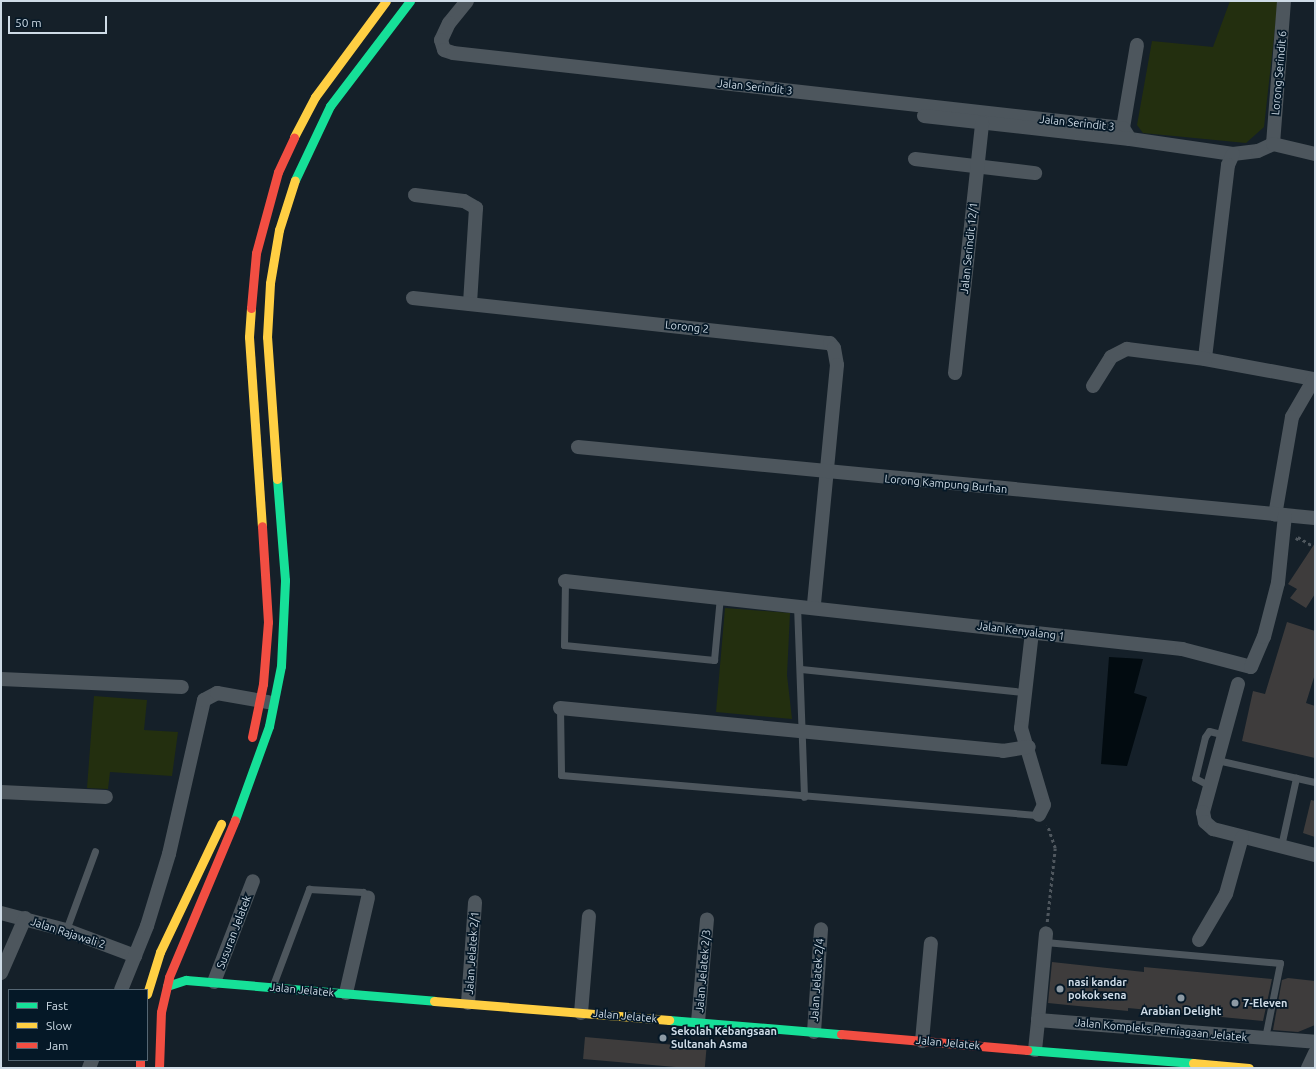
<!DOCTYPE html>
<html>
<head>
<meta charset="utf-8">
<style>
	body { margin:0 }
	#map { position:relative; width:1316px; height:1069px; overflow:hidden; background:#152029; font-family:Ubuntu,sans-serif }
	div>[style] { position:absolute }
	.green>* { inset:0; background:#232f0f }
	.water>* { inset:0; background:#020b10 }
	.building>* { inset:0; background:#3e3c3c; transform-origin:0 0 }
	.path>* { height:2.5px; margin-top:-1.25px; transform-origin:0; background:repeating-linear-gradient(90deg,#4f575e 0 3px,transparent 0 6px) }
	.lane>* { height:7px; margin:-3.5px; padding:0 3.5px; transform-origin:3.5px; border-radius:3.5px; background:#4d565d }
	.street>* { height:14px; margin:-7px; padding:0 7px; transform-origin:7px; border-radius:7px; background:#4d565d }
	.fast>* { height:9px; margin:-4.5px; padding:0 4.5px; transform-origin:4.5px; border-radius:4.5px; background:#16e098 }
	.slow>* { height:9px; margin:-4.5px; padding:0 4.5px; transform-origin:4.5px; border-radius:4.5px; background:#ffcf43 }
	.jam>* { height:9px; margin:-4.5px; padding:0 4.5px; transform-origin:4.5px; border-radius:4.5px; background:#f24e42 }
	.dots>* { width:11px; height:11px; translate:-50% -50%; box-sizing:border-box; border:2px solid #051827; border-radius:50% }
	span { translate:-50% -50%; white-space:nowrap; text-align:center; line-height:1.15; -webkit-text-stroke:3.5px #051827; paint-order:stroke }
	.street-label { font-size:11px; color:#cedbe6 }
	.poi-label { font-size:11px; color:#cedbe6; font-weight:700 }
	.left { translate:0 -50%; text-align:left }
	.frame { position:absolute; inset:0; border:2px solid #cedbe6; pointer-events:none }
	.legend { position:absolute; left:8px; top:989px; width:140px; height:72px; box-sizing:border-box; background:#051827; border:1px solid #556673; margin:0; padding:5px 7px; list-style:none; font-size:12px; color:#cedbe6 }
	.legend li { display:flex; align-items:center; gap:8px; height:20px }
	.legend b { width:20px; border:1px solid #556673 }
	.scale { position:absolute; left:8px; top:16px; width:99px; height:18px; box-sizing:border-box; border:2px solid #cedbe6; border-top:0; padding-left:5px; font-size:12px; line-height:14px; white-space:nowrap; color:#cedbe6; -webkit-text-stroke:3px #051827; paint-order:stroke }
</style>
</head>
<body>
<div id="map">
	<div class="green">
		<i style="clip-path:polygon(1230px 1px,1278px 1px,1264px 127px,1246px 143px,1143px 133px,1137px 125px,1152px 41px,1213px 47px)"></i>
		<i style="clip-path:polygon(725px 608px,790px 613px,787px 675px,792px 719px,716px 712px)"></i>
		<i style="clip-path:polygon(94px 696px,147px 700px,144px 730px,178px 732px,172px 776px,110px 772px,108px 789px,87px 788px)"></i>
	</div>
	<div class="water">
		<i style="clip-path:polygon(1109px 657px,1143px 659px,1134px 693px,1147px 697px,1127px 766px,1101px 764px)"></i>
	</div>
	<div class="building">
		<i style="clip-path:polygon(1315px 543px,1315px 594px,1306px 608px,1290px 598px,1297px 589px,1288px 584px)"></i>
		<i style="clip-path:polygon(1287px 622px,1315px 631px,1315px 674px,1306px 703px,1315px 706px,1315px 758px,1242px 741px,1253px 691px,1265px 694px)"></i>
		<i style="clip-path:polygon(1311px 800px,1315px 801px,1315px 837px,1303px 833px)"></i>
		<i style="clip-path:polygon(1052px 962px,1144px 972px,1144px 967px,1272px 979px,1263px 1021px,1128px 1008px,1128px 1011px,1048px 1003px)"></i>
		<i style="clip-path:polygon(1288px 978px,1315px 981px,1315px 1025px,1298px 1032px,1273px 1030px,1282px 980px)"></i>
		<i style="left:585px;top:1037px;width:122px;height:22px;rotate:5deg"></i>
	</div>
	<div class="path">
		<i style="left:1296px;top:540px;width:4px;rotate:-56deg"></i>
		<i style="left:1298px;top:537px;width:17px;rotate:31deg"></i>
		<i style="left:1047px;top:922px;width:74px;rotate:-83.8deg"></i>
		<i style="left:1055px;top:848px;width:24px;rotate:-109deg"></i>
	</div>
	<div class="lane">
		<i style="left:565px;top:581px;width:64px;rotate:90.9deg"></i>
		<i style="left:564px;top:645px;width:151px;rotate:5.7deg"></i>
		<i style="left:714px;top:660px;width:63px;rotate:-84.6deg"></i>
		<i style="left:797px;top:605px;width:192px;rotate:87.9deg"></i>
		<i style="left:801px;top:669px;width:224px;rotate:5.9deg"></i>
		<i style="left:560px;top:708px;width:67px;rotate:89.1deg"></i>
		<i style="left:561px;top:775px;width:480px;rotate:4.8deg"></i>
		<i style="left:1217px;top:760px;width:100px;rotate:12.7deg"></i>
		<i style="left:1210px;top:786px;width:17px;rotate:-152deg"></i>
		<i style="left:1195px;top:778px;width:42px;rotate:-76.3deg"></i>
		<i style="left:1205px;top:737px;width:7px;rotate:-56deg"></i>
		<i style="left:1209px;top:731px;width:16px;rotate:14deg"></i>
		<i style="left:1281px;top:846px;width:70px;rotate:-77.6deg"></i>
		<i style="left:66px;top:930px;width:84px;rotate:-69.8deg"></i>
		<i style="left:1045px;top:942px;width:236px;rotate:5.1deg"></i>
		<i style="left:1280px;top:963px;width:76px;rotate:101.3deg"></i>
		<i style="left:273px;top:985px;width:103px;rotate:-69.4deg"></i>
		<i style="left:309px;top:889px;width:54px;rotate:3.2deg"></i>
		<i style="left:363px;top:892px;width:8px;rotate:50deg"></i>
	</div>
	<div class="street">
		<i style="left:467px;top:1px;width:28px;rotate:129deg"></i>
		<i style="left:449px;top:23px;width:19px;rotate:115deg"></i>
		<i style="left:441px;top:40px;width:10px;rotate:73deg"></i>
		<i style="left:444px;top:50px;width:9px;rotate:18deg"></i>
		<i style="left:453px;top:53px;width:674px;rotate:6.39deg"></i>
		<i style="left:1137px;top:45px;width:84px;rotate:99.6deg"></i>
		<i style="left:1123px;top:128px;width:13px;rotate:58deg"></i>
		<i style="left:1130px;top:139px;width:104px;rotate:8.3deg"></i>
		<i style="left:1233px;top:154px;width:25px;rotate:-7deg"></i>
		<i style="left:1258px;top:151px;width:17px;rotate:-25deg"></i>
		<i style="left:924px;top:116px;width:207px;rotate:6.4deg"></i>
		<i style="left:1273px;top:144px;width:143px;rotate:-85.6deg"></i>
		<i style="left:1273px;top:144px;width:43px;rotate:13.4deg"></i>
		<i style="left:1233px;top:154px;width:12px;rotate:114deg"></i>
		<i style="left:1228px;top:165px;width:195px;rotate:96.8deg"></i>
		<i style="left:1205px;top:359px;width:111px;rotate:10.4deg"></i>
		<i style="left:1314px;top:379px;width:44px;rotate:120.1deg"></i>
		<i style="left:1292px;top:417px;width:99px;rotate:99.8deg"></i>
		<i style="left:915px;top:159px;width:121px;rotate:6.7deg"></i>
		<i style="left:415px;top:195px;width:49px;rotate:7deg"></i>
		<i style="left:464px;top:201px;width:14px;rotate:30deg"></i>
		<i style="left:476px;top:208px;width:96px;rotate:93.6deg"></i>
		<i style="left:413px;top:298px;width:419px;rotate:6.2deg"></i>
		<i style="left:830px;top:343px;width:6px;rotate:51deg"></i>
		<i style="left:834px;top:348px;width:17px;rotate:80deg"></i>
		<i style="left:837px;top:365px;width:242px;rotate:95.5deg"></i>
		<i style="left:955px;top:373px;width:251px;rotate:-83.8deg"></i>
		<i style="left:1093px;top:386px;width:34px;rotate:-58deg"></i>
		<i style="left:1111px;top:357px;width:18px;rotate:-27deg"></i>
		<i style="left:1127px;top:349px;width:79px;rotate:7.3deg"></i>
		<i style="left:578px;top:447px;width:740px;rotate:5.5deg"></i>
		<i style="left:565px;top:581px;width:621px;rotate:6.29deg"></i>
		<i style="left:1182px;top:649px;width:71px;rotate:14.6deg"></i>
		<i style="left:1251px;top:667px;width:33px;rotate:-67deg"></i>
		<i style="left:1264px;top:637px;width:56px;rotate:-75.5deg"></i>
		<i style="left:1278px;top:583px;width:68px;rotate:-84.1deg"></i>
		<i style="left:1032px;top:632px;width:97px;rotate:96.5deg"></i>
		<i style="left:1021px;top:728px;width:80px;rotate:73.4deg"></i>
		<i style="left:1044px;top:805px;width:11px;rotate:117deg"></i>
		<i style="left:1px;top:679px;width:181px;rotate:2.5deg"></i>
		<i style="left:1238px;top:684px;width:133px;rotate:105.3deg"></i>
		<i style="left:1203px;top:812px;width:10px;rotate:79deg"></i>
		<i style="left:1205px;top:822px;width:11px;rotate:41deg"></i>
		<i style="left:1213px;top:829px;width:105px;rotate:14.3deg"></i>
		<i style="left:560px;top:708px;width:445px;rotate:5.5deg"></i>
		<i style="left:1003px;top:751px;width:26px;rotate:-9deg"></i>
		<i style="left:1px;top:792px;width:105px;rotate:2.7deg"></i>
		<i style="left:1px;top:913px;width:67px;rotate:14.7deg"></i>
		<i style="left:66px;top:930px;width:74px;rotate:20.6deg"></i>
		<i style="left:1199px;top:940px;width:53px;rotate:-59.6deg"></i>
		<i style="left:1226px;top:894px;width:59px;rotate:-74.3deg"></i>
		<i style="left:1px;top:973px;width:60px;rotate:-66.4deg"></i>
		<i style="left:214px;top:982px;width:108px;rotate:-68.9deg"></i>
		<i style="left:121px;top:990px;width:69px;rotate:-67.9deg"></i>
		<i style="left:147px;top:926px;width:75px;rotate:-73deg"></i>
		<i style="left:169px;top:854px;width:158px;rotate:-77.2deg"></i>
		<i style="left:204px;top:700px;width:15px;rotate:-28deg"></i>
		<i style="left:217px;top:693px;width:52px;rotate:10deg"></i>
		<i style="left:346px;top:993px;width:98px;rotate:-77deg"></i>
		<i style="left:468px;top:1003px;width:101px;rotate:-86deg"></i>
		<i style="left:581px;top:1013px;width:97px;rotate:-85.3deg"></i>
		<i style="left:1038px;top:1020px;width:87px;rotate:-84.7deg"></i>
		<i style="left:698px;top:1022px;width:103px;rotate:-85deg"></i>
		<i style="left:814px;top:1032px;width:103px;rotate:-86.1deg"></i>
		<i style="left:922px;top:1041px;width:98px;rotate:-84.8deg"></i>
		<i style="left:1035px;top:1050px;width:30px;rotate:-84deg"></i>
		<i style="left:1038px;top:1020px;width:278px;rotate:4.5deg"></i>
		<i style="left:89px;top:1068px;width:9px;rotate:-69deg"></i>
		<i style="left:1308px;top:1068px;width:17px;rotate:-65deg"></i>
	</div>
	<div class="fast">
		<i style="left:295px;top:180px;width:82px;rotate:-64.7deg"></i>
		<i style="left:330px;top:106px;width:132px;rotate:-52.7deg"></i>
		<i style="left:235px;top:820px;width:100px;rotate:-70.1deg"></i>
		<i style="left:269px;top:726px;width:61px;rotate:-78.7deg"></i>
		<i style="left:281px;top:666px;width:86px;rotate:-87.3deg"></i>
		<i style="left:285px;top:580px;width:101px;rotate:-94.5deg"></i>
		<i style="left:167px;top:986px;width:20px;rotate:-18deg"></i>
		<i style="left:186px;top:980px;width:249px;rotate:4.8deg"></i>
		<i style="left:669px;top:1020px;width:173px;rotate:4.7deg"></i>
		<i style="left:1027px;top:1050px;width:167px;rotate:4.5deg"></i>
	</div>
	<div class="slow">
		<i style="left:294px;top:137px;width:45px;rotate:-62.3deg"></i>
		<i style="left:315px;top:97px;width:119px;rotate:-53.5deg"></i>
		<i style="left:251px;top:308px;width:29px;rotate:94deg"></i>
		<i style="left:249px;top:337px;width:189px;rotate:86.1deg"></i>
		<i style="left:277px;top:479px;width:142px;rotate:-94deg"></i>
		<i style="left:267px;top:337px;width:54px;rotate:-86.8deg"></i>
		<i style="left:270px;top:283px;width:54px;rotate:-80.4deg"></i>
		<i style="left:279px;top:230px;width:52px;rotate:-72.3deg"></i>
		<i style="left:147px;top:994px;width:44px;rotate:-72.8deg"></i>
		<i style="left:160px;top:952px;width:142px;rotate:-64.5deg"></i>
		<i style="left:434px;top:1001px;width:236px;rotate:4.6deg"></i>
		<i style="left:1193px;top:1063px;width:56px;rotate:5.1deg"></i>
	</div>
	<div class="jam">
		<i style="left:251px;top:308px;width:55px;rotate:-84.8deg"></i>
		<i style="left:256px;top:253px;width:84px;rotate:-74.8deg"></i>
		<i style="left:278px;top:172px;width:38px;rotate:-65deg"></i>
		<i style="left:252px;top:737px;width:54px;rotate:-78.3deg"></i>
		<i style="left:263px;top:684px;width:62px;rotate:-85.4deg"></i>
		<i style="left:268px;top:622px;width:96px;rotate:-93.6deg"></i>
		<i style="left:841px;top:1034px;width:187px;rotate:4.9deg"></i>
		<i style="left:140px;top:1060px;width:8px;rotate:90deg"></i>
		<i style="left:159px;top:1068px;width:56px;rotate:-88deg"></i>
		<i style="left:161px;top:1012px;width:36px;rotate:-77deg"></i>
		<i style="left:169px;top:977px;width:170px;rotate:-67.2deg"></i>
	</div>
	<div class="dots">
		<i style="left:1060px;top:989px;background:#8d9aa4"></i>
		<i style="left:1181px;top:998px;background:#8d9aa4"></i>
		<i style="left:1235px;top:1003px;background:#8d9aa4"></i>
		<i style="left:663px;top:1038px;background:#8d9aa4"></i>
	</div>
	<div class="street-label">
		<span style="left:1279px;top:73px;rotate:-85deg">Lorong Serindit 6</span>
		<span style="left:755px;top:87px;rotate:6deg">Jalan Serindit 3</span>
		<span style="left:1077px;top:123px;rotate:6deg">Jalan Serindit 3</span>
		<span style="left:969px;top:248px;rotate:-84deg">Jalan Serindit 12/1</span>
		<span style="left:687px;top:327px;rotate:6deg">Lorong 2</span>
		<span style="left:946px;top:484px;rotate:5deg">Lorong Kampung Burhan</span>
		<span style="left:1021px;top:631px;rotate:7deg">Jalan Kenyalang 1</span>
		<span style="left:234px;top:932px;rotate:-69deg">Susuran Jelatek</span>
		<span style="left:68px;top:933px;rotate:18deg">Jalan Rajawali 2</span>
		<span style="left:472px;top:953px;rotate:-86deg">Jalan Jelatek 2/1</span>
		<span style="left:703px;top:971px;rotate:-85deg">Jalan Jelatek 2/3</span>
		<span style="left:817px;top:980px;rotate:-86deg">Jalan Jelatek 2/4</span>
		<span style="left:302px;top:990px;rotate:5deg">Jalan Jelatek</span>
		<span style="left:625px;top:1016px;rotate:5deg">Jalan Jelatek</span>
		<span style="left:1161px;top:1030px;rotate:5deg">Jalan Kompleks Perniagaan Jelatek</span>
		<span style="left:948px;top:1043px;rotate:5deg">Jalan Jelatek</span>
	</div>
	<div class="poi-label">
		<span class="left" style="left:1068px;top:989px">nasi kandar<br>pokok sena</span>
		<span class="left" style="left:1243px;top:1003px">7-Eleven</span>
		<span style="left:1181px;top:1011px">Arabian Delight</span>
		<span class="left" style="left:671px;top:1038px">Sekolah Kebangsaan<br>Sultanah Asma</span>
	</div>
	<div class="frame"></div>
	<ul class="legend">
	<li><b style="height:5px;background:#16e098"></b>Fast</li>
	<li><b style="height:5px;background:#ffcf43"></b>Slow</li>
	<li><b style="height:5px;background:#f24e42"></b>Jam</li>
	</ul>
	<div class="scale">50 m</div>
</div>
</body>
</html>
